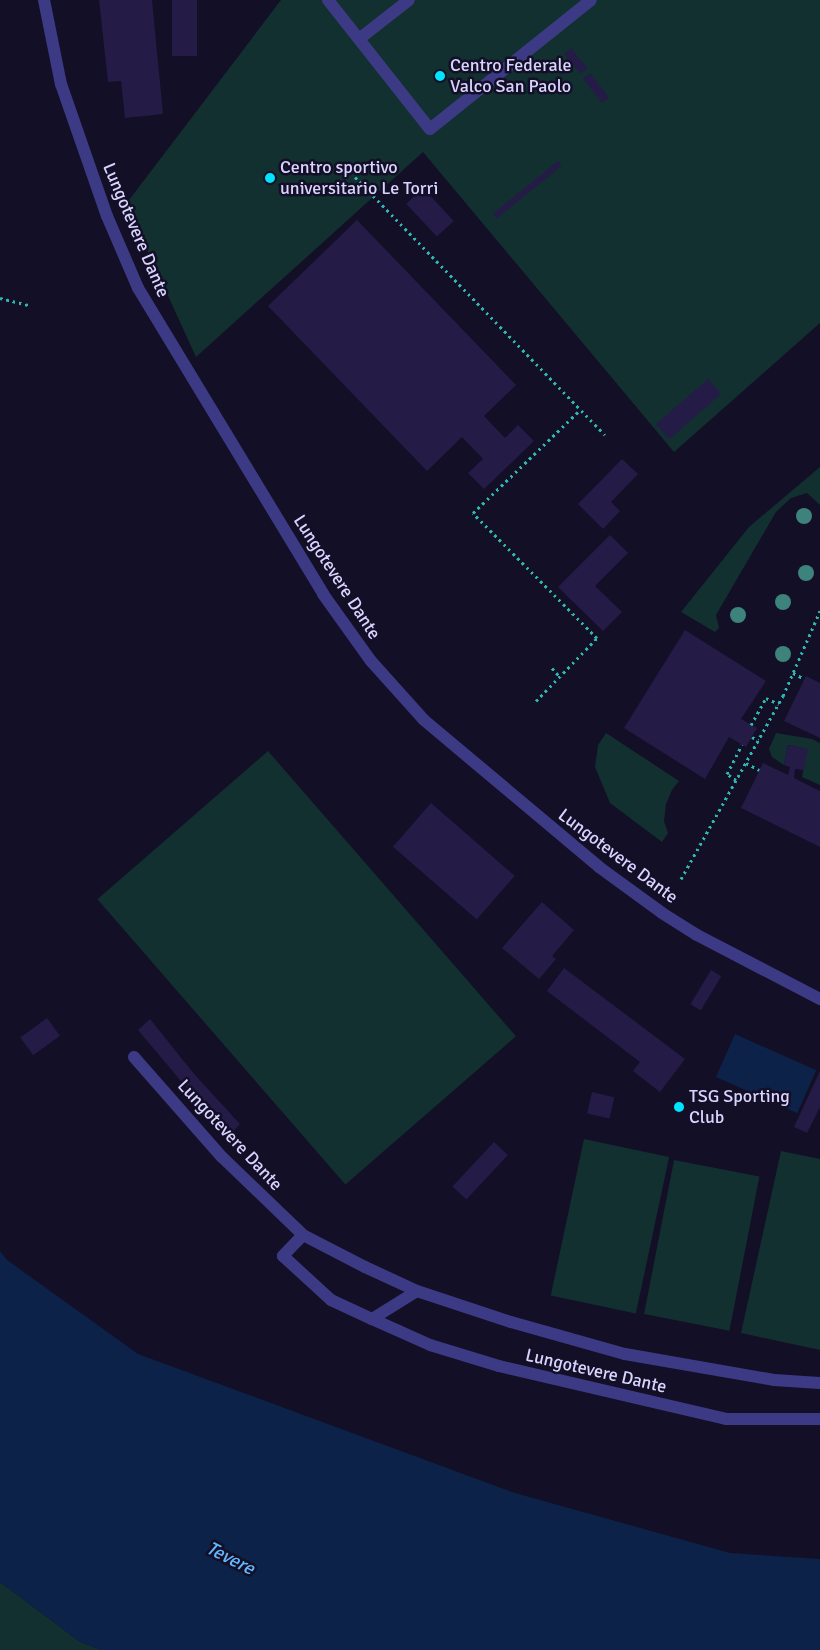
<!DOCTYPE html>
<html>
<head>
<meta charset="utf-8">
<style>
	body { margin:0 }
	#map { position:relative; width:820px; height:1650px; overflow:hidden; background:#130f26; font-family:Signika,sans-serif }
	div>[style] { position:absolute }
	.green>* { inset:0; background:#12302f; transform-origin:0 0 }
	.water>* { inset:0; background:#0c2248; transform-origin:0 0 }
	.building>* { inset:0; background:#241b47; transform-origin:0 0 }
	.path>* { height:3px; margin-top:-1.5px; transform-origin:0; background:repeating-linear-gradient(90deg,#2fb8b0 0 2.5px,transparent 0 6.5px) }
	.lane>* { height:12px; margin:-6px; padding:0 6px; transform-origin:6px; border-radius:6px; background:#3d3a85 }
	.street>* { height:12px; margin:-6px; padding:0 6px; transform-origin:6px; border-radius:6px; background:#3d3a85 }
	.trees>* { width:16px; height:16px; margin:-8px; border-radius:50%; background:#3d827b }
	.dots>* { width:14px; height:14px; translate:-50% -50%; box-sizing:border-box; border:2px solid #130f26; border-radius:50% }
	span { translate:-50% -50%; white-space:nowrap; text-align:center; line-height:1.15; -webkit-text-stroke:5px #130f26; paint-order:stroke }
	.poi-label { font-size:18px; color:#d9d4ff }
	.left { translate:0 -50%; text-align:left }
	.street-label { font-size:18px; color:#d9d4ff }
	.water-label { font-size:19px; color:#62b6ff; font-style:italic }
</style>
</head>
<body>
<div id="map">
	<div class="green">
		<i style="clip-path:polygon(281px 0,820px 0,820px 323px,674px 452px,423px 152px,196px 357px,126px 204px)"></i>
		<i style="clip-path:polygon(820px 467px,820px 505px,807px 493px,791px 498px,776px 512px,716px 615px,719px 628px,715px 632px,681px 612px,749px 527px)"></i>
		<i style="clip-path:polygon(606px 733px,679px 781px,672px 790px,666px 804px,664px 821px,668px 833px,662px 842px,610px 803px,595px 767px,598px 745px)"></i>
		<i style="clip-path:polygon(776px 733px,812px 739px,820px 743px,820px 785px,802px 777px,807px 749px,788px 745px,784px 765px,772px 757px,769px 749px)"></i>
		<i style="left:268px;top:751px;width:378px;height:226px;rotate:49deg"></i>
		<i style="left:584px;top:1139px;width:87px;height:160px;rotate:12deg"></i>
		<i style="clip-path:polygon(781px 1151px,820px 1159px,820px 1350px,741px 1333px)"></i>
		<i style="left:674px;top:1160px;width:87px;height:157px;rotate:11deg"></i>
		<i style="clip-path:polygon(0 1582px,79px 1641px,101px 1650px,0 1650px)"></i>
	</div>
	<div class="water">
		<i style="left:735px;top:1034px;width:89px;height:47px;rotate:24deg"></i>
		<i style="clip-path:polygon(0 1251px,7px 1260px,138px 1354px,515px 1493px,730px 1553px,820px 1559px,820px 1650px,101px 1650px,79px 1641px,0 1582px)"></i>
	</div>
	<div class="building">
		<i style="clip-path:polygon(99px 0,152px 0,163px 114px,125px 118px,121px 81px,108px 82px)"></i>
		<i style="left:172px;top:0;width:25px;height:56px"></i>
		<i style="left:571px;top:48px;width:26px;height:9px;rotate:51deg"></i>
		<i style="left:590px;top:73px;width:31px;height:9px;rotate:52deg"></i>
		<i style="left:558px;top:161px;width:6px;height:84px;rotate:51deg"></i>
		<i style="left:423px;top:188px;width:45px;height:23px;rotate:47deg"></i>
		<i style="clip-path:polygon(357px 220px,516px 385px,484px 416px,505px 438px,518px 425px,534px 441px,484px 489px,468px 473px,483px 459px,462px 437px,427px 471px,268px 306px)"></i>
		<i style="left:708px;top:379px;width:20px;height:69px;rotate:49deg"></i>
		<i style="clip-path:polygon(622px 459px,638px 474px,611px 502px,620px 511px,603px 529px,578px 504px)"></i>
		<i style="clip-path:polygon(610px 535px,628px 553px,595px 586px,622px 612px,603px 631px,558px 587px)"></i>
		<i style="clip-path:polygon(685px 630px,766px 681px,741px 719px,757px 728px,746px 747px,729px 737px,705px 779px,624px 728px)"></i>
		<i style="clip-path:polygon(806px 676px,820px 683px,820px 738px,784px 721px)"></i>
		<i style="clip-path:polygon(788px 745px,808px 749px,804px 770px,795px 769px,794px 778px,820px 791px,820px 847px,741px 808px,763px 763px,788px 775px,790px 767px,784px 765px)"></i>
		<i style="left:431px;top:803px;width:111px;height:58px;rotate:41deg"></i>
		<i style="clip-path:polygon(542px 902px,574px 930px,552px 956px,556px 959px,539px 979px,502px 948px)"></i>
		<i style="clip-path:polygon(564px 968px,685px 1059px,660px 1092px,633px 1071px,640px 1062px,547px 991px)"></i>
		<i style="left:711px;top:970px;width:12px;height:40px;rotate:31deg"></i>
		<i style="left:47px;top:1018px;width:22px;height:33px;rotate:54deg"></i>
		<i style="clip-path:polygon(150px 1019px,195px 1075px,240px 1124px,228px 1137px,138px 1030px)"></i>
		<i style="clip-path:polygon(820px 1071px,820px 1107px,807px 1133px,794px 1127px)"></i>
		<i style="left:592px;top:1092px;width:23px;height:22px;rotate:13deg"></i>
		<i style="left:494px;top:1142px;width:19px;height:61px;rotate:43deg"></i>
	</div>
	<div class="path">
		<i style="left:355px;top:177px;width:359px;rotate:45.9deg"></i>
		<i style="left:0;top:298px;width:29px;rotate:14deg"></i>
		<i style="left:552px;top:668px;width:12px;rotate:48deg"></i>
		<i style="left:793px;top:673px;width:13px;rotate:27deg"></i>
		<i style="left:536px;top:701px;width:88px;rotate:-45.9deg"></i>
		<i style="left:597px;top:638px;width:176px;rotate:-134.8deg"></i>
		<i style="left:473px;top:513px;width:149px;rotate:-43.9deg"></i>
		<i style="left:751px;top:725px;width:31px;rotate:-61deg"></i>
		<i style="left:766px;top:698px;width:14px;rotate:25deg"></i>
		<i style="left:752px;top:737px;width:7px;rotate:27deg"></i>
		<i style="left:746px;top:763px;width:15px;rotate:28deg"></i>
		<i style="left:736px;top:780px;width:11px;rotate:-146deg"></i>
		<i style="left:727px;top:774px;width:33px;rotate:-63deg"></i>
		<i style="left:681px;top:879px;width:210px;rotate:-60.9deg"></i>
		<i style="left:783px;top:696px;width:93px;rotate:-66.5deg"></i>
	</div>
	<div class="lane">
		<i style="left:328px;top:0;width:164px;rotate:51.7deg"></i>
		<i style="left:430px;top:129px;width:206px;rotate:-38.7deg"></i>
		<i style="left:359px;top:39px;width:63px;rotate:-38deg"></i>
		<i style="left:134px;top:1057px;width:133px;rotate:48.7deg"></i>
		<i style="left:222px;top:1157px;width:112px;rotate:43.9deg"></i>
		<i style="left:303px;top:1235px;width:70px;rotate:27.3deg"></i>
		<i style="left:365px;top:1267px;width:57px;rotate:24.8deg"></i>
		<i style="left:417px;top:1291px;width:99px;rotate:18.3deg"></i>
		<i style="left:511px;top:1322px;width:118px;rotate:15.7deg"></i>
		<i style="left:625px;top:1354px;width:151px;rotate:9.9deg"></i>
		<i style="left:774px;top:1380px;width:46px;rotate:3.7deg"></i>
		<i style="left:303px;top:1235px;width:29px;rotate:134deg"></i>
		<i style="left:283px;top:1256px;width:65px;rotate:42.5deg"></i>
		<i style="left:331px;top:1300px;width:45px;rotate:24.9deg"></i>
		<i style="left:372px;top:1319px;width:53px;rotate:-31.9deg"></i>
		<i style="left:372px;top:1319px;width:64px;rotate:24.1deg"></i>
		<i style="left:430px;top:1345px;width:72px;rotate:16.9deg"></i>
		<i style="left:499px;top:1366px;width:233px;rotate:13.1deg"></i>
		<i style="left:726px;top:1419px;width:94px"></i>
	</div>
	<div class="street">
		<i style="left:44px;top:0;width:86px;rotate:78.6deg"></i>
		<i style="left:61px;top:84px;width:140px;rotate:70.8deg"></i>
		<i style="left:107px;top:216px;width:78px;rotate:66.7deg"></i>
		<i style="left:138px;top:288px;width:358px;rotate:58.8deg"></i>
		<i style="left:323px;top:594px;width:82px;rotate:54.4deg"></i>
		<i style="left:371px;top:661px;width:79px;rotate:48.1deg"></i>
		<i style="left:424px;top:720px;width:229px;rotate:40deg"></i>
		<i style="left:599px;top:867px;width:78px;rotate:36.1deg"></i>
		<i style="left:662px;top:913px;width:41px;rotate:32.2deg"></i>
		<i style="left:697px;top:935px;width:139px;rotate:27.5deg"></i>
	</div>
	<div class="trees">
		<i style="left:804px;top:516px"></i>
		<i style="left:806px;top:573px"></i>
		<i style="left:783px;top:602px"></i>
		<i style="left:738px;top:615px"></i>
		<i style="left:783px;top:654px"></i>
	</div>
	<div class="dots">
		<i style="left:440px;top:76px;background:#00e5ff"></i>
		<i style="left:270px;top:178px;background:#00e5ff"></i>
		<i style="left:679px;top:1107px;background:#00e5ff"></i>
	</div>
	<div class="poi-label">
		<span class="left" style="left:450px;top:76px">Centro Federale<br>Valco San Paolo</span>
		<span class="left" style="left:280px;top:178px">Centro sportivo<br>universitario Le Torri</span>
		<span class="left" style="left:689px;top:1107px">TSG Sporting<br>Club</span>
	</div>
	<div class="street-label">
		<span style="left:136px;top:230px;rotate:67deg">Lungotevere Dante</span>
		<span style="left:337px;top:577px;rotate:57deg">Lungotevere Dante</span>
		<span style="left:618px;top:856px;rotate:37deg">Lungotevere Dante</span>
		<span style="left:230px;top:1135px;rotate:47deg">Lungotevere Dante</span>
		<span style="left:596px;top:1371px;rotate:13deg">Lungotevere Dante</span>
	</div>
	<div class="water-label">
		<span style="left:230px;top:1559px;rotate:27deg">Tevere</span>
	</div>
</div>
</body>
</html>
